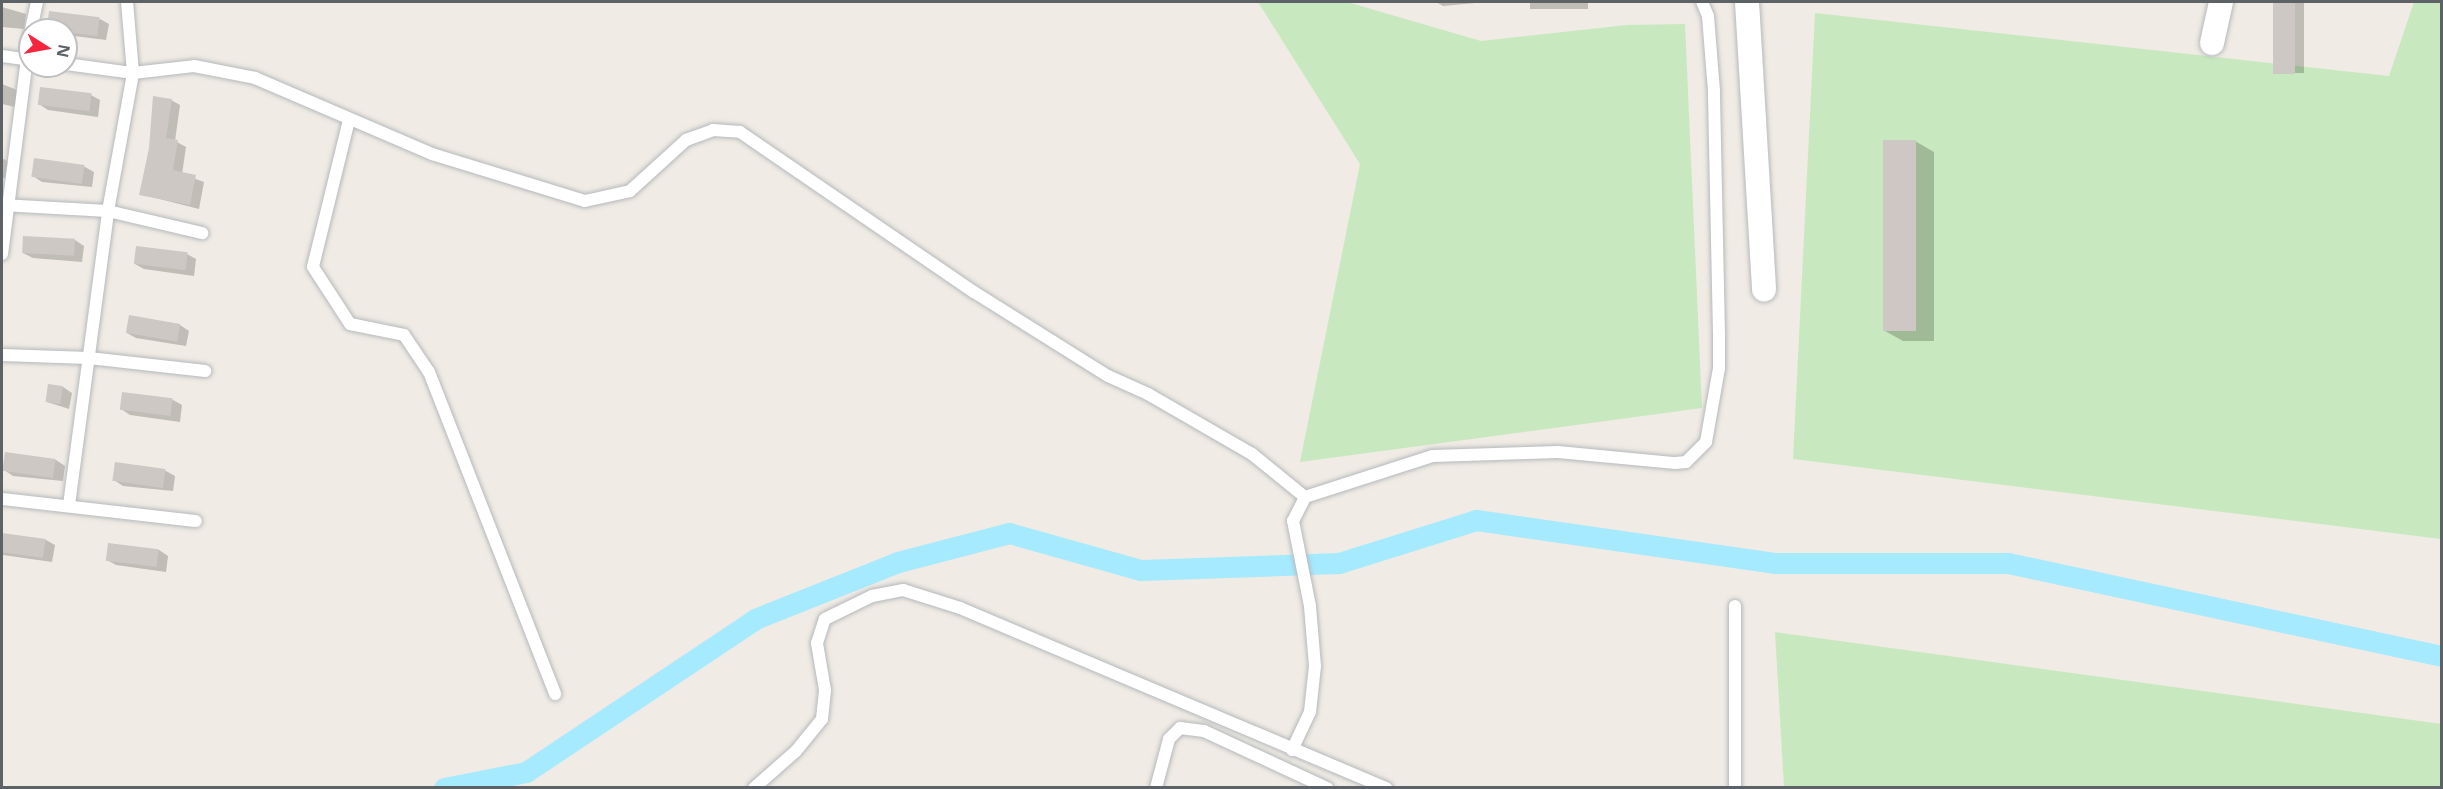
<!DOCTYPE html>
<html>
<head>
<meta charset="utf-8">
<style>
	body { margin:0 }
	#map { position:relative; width:2443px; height:789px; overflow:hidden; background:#f0ebe4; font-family:"Open Sans",sans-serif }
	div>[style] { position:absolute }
	.green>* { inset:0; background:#c8e9bf }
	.shadow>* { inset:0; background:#0003; transform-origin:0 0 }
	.canal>* { height:21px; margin:-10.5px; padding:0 10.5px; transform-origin:10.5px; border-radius:10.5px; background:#a5eaff }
	.building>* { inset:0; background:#cdc8c3; transform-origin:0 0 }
	.roads { filter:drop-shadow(0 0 2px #b5b9bc) drop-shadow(0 0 2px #b5b9bc) }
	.service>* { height:12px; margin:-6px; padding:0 6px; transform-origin:6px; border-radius:6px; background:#fff }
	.minor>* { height:24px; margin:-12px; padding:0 12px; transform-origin:12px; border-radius:12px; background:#fff }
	span { translate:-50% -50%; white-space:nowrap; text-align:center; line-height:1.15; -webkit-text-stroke:4.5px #fff; paint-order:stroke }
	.frame { position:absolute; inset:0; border:3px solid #5c6266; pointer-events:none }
	.north { position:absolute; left:18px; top:18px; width:60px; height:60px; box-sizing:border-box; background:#fff; border:2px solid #bec0c2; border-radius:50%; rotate:101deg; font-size:16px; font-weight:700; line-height:24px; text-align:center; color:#5c6266 }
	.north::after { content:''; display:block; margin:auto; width:21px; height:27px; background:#f5253e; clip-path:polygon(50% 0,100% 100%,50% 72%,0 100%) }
</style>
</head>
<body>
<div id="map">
	<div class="green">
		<i style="clip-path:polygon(1258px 2px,1347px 2px,1481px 41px,1627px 25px,1685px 24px,1702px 408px,1300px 462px,1360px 164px)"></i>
		<i style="clip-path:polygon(2414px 2px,2441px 2px,2441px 539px,1793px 459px,1815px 13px,2389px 76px)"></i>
		<i style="clip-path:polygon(1775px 632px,2441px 724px,2441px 787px,1784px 787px)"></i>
	</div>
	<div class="shadow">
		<i style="clip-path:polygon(1436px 2px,1486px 2px,1443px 6px)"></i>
		<i style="left:1530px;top:2px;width:58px;height:7px"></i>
		<i style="left:2274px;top:2px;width:30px;height:71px"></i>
		<i style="clip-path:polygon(2px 7px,26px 14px,24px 29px,2px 27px)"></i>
		<i style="clip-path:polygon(100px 19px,109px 24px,106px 40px,66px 35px,66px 30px)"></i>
		<i style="clip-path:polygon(2px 84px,17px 90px,15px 107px,2px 104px)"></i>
		<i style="clip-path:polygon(91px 95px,100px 100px,98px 117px,48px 110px,39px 104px)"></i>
		<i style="clip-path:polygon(171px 100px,180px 105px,175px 141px,186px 147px,182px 174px,204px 182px,199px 209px,140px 194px)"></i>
		<i style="clip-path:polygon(1915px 141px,1934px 152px,1934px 341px,1903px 341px,1885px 331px)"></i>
		<i style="clip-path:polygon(2px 158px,10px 163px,8px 178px,2px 178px)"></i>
		<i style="clip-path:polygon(85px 167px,94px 172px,92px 187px,42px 182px,33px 176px)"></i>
		<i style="clip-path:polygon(25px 237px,75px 240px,84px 246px,82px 262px,33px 258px,23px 253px)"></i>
		<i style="clip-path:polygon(187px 254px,196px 259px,194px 276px,144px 269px,135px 264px)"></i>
		<i style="clip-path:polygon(180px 325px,189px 331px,186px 346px,136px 338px,127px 333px)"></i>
		<i style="clip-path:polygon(63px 387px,72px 393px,69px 409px,47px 402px)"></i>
		<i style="clip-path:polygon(173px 400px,182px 405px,180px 422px,130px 415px,121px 409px)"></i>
		<i style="clip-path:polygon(6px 454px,56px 460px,65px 466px,63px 481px,13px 476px,4px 470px)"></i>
		<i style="clip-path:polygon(116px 464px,166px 471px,175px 476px,173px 491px,123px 486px,114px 480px)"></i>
		<i style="clip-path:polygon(2px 535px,46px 540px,55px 545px,52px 562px,3px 555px)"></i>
		<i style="clip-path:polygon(109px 545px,159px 550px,168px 556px,166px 572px,116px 565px,107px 560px)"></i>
	</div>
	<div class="canal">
		<i style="left:444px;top:788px;width:84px;rotate:-11deg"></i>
		<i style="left:526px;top:772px;width:275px;rotate:-33.7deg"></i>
		<i style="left:755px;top:619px;width:154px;rotate:-21.7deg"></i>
		<i style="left:898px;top:562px;width:115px;rotate:-14.6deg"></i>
		<i style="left:1009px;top:533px;width:137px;rotate:15.7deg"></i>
		<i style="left:1141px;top:570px;width:198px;rotate:-2deg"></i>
		<i style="left:1339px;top:563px;width:144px;rotate:-17.4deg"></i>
		<i style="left:1476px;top:520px;width:303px;rotate:8.2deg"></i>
		<i style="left:1776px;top:563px;width:232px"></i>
		<i style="left:2008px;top:563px;width:444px;rotate:12.1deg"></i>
	</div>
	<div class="building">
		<i style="left:2273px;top:2px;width:22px;height:72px"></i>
		<i style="left:49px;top:11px;width:51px;height:19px;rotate:7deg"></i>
		<i style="left:40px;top:87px;width:52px;height:18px;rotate:7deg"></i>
		<i style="clip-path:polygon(153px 96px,172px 99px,166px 138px,178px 140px,173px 170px,196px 175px,190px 205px,139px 195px,149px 148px)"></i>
		<i style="left:1883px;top:140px;width:33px;height:191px"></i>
		<i style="left:34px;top:158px;width:51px;height:19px;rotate:8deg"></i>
		<i style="left:23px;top:236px;width:52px;height:17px;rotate:3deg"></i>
		<i style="left:136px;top:246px;width:52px;height:18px;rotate:7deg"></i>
		<i style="left:129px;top:315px;width:52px;height:18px;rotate:10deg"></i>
		<i style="left:48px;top:384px;width:15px;height:18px;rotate:8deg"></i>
		<i style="left:122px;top:392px;width:51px;height:18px;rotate:7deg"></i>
		<i style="left:5px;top:452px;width:51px;height:19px;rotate:8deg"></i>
		<i style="left:115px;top:462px;width:51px;height:19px;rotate:8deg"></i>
		<i style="left:2px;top:533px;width:44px;height:19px;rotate:8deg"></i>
		<i style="left:108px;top:543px;width:51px;height:18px;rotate:7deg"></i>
	</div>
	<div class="roads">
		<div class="service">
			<i style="left:31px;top:30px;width:29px;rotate:-78deg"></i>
			<i style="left:2px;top:56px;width:28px;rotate:8deg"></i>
			<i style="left:66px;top:64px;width:68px;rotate:7.7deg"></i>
			<i style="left:133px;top:73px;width:61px;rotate:-6.5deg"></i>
			<i style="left:194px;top:66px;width:62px;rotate:11.1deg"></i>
			<i style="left:255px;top:78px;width:193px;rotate:23.2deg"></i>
			<i style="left:432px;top:154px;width:160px;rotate:17.1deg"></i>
			<i style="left:585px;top:201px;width:46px;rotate:-12.5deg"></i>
			<i style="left:630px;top:191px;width:76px;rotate:-42.3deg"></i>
			<i style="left:686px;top:140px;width:29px;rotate:-20deg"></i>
			<i style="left:713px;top:130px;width:27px;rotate:4deg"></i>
			<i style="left:740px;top:132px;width:283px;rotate:34.4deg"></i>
			<i style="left:974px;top:292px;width:158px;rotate:32.1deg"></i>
			<i style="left:1108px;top:376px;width:44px;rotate:24.2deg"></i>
			<i style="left:1148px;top:394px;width:120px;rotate:30deg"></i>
			<i style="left:1252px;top:454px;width:68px;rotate:39.1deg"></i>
			<i style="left:349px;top:120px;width:151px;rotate:103.8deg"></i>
			<i style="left:313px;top:267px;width:68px;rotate:57deg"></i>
			<i style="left:350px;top:324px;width:55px;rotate:11.5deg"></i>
			<i style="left:404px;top:335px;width:45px;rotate:56deg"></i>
			<i style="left:429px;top:372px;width:346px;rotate:68.6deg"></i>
			<i style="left:2px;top:205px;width:106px;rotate:3.2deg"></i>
			<i style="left:108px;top:211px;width:97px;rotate:13.2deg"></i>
			<i style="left:2px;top:254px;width:222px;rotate:-82.7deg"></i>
			<i style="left:2px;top:355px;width:87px;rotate:2deg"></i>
			<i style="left:89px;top:358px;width:117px;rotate:6.4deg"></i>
			<i style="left:2px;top:499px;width:195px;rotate:6.5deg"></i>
			<i style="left:69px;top:505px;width:297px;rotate:-82.4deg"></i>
			<i style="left:108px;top:211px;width:140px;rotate:-79.7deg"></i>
			<i style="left:133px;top:73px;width:71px;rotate:-94.8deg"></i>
			<i style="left:1735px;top:606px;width:182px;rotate:90deg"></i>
			<i style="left:1292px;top:750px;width:42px;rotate:-64.7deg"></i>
			<i style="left:1310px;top:712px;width:46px;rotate:-83.8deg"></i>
			<i style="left:1315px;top:666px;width:60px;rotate:-94.8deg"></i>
			<i style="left:1310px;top:606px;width:87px;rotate:-101.3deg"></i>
			<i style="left:1293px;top:521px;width:27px;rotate:-63deg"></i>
			<i style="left:1305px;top:497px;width:134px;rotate:-17.8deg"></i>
			<i style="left:1433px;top:456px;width:125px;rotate:-1.8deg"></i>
			<i style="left:1558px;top:452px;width:118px;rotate:5.4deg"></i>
			<i style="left:1675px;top:463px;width:11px;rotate:-5deg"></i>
			<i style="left:1686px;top:462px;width:28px;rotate:-45deg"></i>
			<i style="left:1706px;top:442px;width:75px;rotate:-80deg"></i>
			<i style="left:1719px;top:368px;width:33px;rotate:-90deg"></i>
			<i style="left:1719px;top:335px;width:244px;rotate:-91.2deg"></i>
			<i style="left:1714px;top:91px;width:75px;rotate:-94.6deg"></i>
			<i style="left:1708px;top:16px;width:15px;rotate:-113deg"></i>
			<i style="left:754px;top:788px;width:56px;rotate:-41.4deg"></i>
			<i style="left:796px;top:751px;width:41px;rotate:-50.9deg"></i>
			<i style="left:822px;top:719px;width:29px;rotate:-84deg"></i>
			<i style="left:825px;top:690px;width:48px;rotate:-99.7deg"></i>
			<i style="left:817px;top:643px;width:25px;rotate:-72deg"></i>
			<i style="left:825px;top:619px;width:52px;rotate:-26.1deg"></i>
			<i style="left:872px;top:596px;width:32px;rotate:-11deg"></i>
			<i style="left:903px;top:590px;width:60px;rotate:17.5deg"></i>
			<i style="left:960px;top:608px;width:463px;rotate:22.9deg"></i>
			<i style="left:1156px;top:788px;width:51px;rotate:-75.1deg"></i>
			<i style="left:1169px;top:739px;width:16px;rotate:-45deg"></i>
			<i style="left:1180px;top:728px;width:24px;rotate:7deg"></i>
			<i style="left:1204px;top:731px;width:136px;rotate:24.9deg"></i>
		</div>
		<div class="minor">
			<i style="left:1747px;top:2px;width:288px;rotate:86.6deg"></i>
			<i style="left:2212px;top:43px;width:42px;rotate:-77.6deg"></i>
		</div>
	</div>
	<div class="frame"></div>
	<div class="north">N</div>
</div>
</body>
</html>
